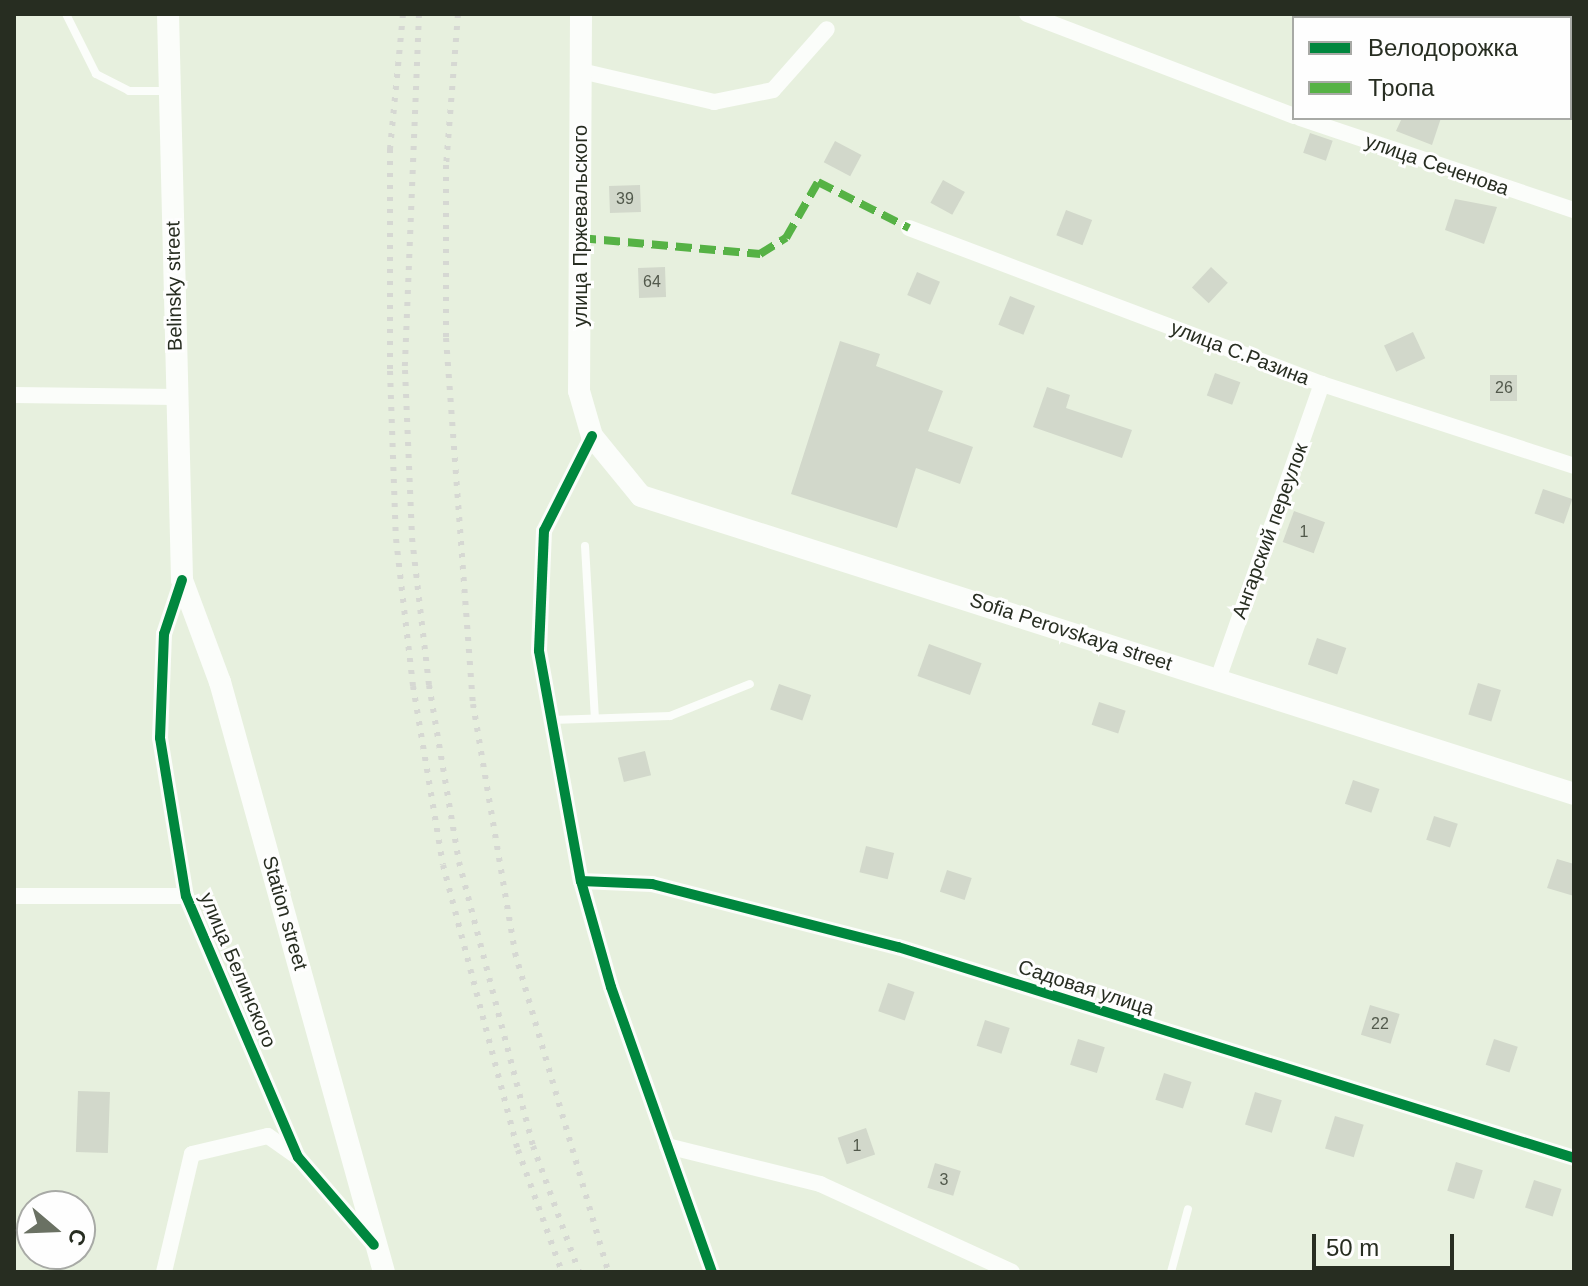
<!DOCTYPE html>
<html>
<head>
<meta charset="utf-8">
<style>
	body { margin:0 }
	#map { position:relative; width:1588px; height:1286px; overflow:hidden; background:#e7f0de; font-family:Arial,sans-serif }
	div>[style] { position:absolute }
	.building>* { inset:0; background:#d2d8cb; transform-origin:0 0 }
	.service>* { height:8px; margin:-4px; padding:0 4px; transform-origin:4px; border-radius:4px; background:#fbfdfa }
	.minor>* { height:16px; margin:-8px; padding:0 8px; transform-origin:8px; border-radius:8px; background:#fbfdfa }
	.secondary>* { height:22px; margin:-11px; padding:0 11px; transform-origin:11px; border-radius:11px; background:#fbfdfa }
	.rail>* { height:6px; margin-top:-3px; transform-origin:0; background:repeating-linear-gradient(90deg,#d6d8d3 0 4px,transparent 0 12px) }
	.quiet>* { height:8px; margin-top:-4px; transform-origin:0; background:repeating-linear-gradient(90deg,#56b245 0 16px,transparent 0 24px) }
	.cycleway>* { height:10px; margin:-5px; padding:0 5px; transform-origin:5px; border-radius:5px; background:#00873e }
	span { translate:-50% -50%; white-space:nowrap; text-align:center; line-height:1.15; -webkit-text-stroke:6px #fefefe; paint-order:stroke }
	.number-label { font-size:16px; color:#52594c }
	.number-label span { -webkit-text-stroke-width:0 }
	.street-label { font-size:20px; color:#272d21 }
	.frame { position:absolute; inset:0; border:16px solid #272d21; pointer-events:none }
	.legend { position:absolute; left:1292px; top:16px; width:280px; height:104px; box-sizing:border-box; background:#fefefe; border:2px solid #a8aaa6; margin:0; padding:10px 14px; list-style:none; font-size:24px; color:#272d21 }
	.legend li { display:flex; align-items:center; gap:16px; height:40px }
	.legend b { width:40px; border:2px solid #a8aaa6 }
	.north { position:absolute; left:16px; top:1190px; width:80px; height:80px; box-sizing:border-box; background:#fefefe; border:2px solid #a8aaa6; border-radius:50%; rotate:109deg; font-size:22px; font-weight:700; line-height:32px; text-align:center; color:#272d21 }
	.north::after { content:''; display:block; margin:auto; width:28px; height:36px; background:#6a7163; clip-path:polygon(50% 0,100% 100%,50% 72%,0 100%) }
	.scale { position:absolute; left:1312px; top:1234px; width:142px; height:36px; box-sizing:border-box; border:4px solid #272d21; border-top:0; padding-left:10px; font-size:24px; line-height:28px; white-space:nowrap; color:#272d21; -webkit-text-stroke:6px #fefefe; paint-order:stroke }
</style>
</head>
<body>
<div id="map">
	<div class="building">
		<i style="clip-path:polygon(1402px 118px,1441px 118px,1432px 145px,1396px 131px)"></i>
		<i style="left:1310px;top:133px;width:24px;height:21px;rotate:19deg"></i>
		<i style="left:835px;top:141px;width:30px;height:24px;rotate:28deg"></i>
		<i style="left:943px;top:180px;width:25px;height:26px;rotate:29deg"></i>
		<i style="left:640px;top:185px;width:27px;height:31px;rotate:88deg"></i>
		<i style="clip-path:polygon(1455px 199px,1497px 207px,1484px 244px,1445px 230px)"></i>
		<i style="left:1066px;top:210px;width:28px;height:27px;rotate:21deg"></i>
		<i style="left:665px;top:267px;width:30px;height:27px;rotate:88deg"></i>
		<i style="left:1211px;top:267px;width:23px;height:28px;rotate:43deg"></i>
		<i style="left:917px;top:272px;width:25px;height:25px;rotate:23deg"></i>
		<i style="left:1010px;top:296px;width:27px;height:31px;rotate:22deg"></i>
		<i style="left:1413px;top:332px;width:29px;height:32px;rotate:65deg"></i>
		<i style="clip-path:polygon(840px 341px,880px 354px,876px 366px,943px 391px,928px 431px,973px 447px,960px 484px,916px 468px,897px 528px,791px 494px)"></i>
		<i style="left:1215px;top:373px;width:27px;height:24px;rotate:20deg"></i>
		<i style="left:1490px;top:375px;width:27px;height:26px"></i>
		<i style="clip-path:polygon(1047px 387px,1070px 395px,1066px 408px,1132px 430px,1122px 458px,1033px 427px)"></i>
		<i style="left:1543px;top:489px;width:31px;height:26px;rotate:19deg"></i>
		<i style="left:1294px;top:511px;width:33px;height:33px;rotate:20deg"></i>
		<i style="left:1317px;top:638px;width:31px;height:28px;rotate:19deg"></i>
		<i style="left:929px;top:644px;width:56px;height:34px;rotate:20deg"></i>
		<i style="left:1478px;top:683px;width:24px;height:33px;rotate:17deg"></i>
		<i style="left:779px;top:684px;width:34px;height:27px;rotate:19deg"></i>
		<i style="left:1099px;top:702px;width:28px;height:24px;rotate:18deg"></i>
		<i style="left:645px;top:751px;width:25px;height:28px;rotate:76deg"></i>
		<i style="left:1353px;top:780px;width:28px;height:25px;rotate:19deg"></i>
		<i style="left:1434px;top:816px;width:25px;height:25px;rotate:18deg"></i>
		<i style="left:866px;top:846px;width:29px;height:27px;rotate:14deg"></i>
		<i style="clip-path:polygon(1557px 859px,1574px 864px,1574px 896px,1547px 888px)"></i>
		<i style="left:947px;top:870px;width:26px;height:23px;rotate:18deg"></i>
		<i style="left:888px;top:983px;width:28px;height:30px;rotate:19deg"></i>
		<i style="left:1370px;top:1005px;width:31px;height:31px;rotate:17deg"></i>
		<i style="left:985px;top:1020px;width:26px;height:27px;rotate:18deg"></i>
		<i style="left:1078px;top:1039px;width:28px;height:27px;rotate:17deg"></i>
		<i style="left:1494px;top:1039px;width:25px;height:27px;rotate:18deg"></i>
		<i style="left:1164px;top:1073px;width:29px;height:28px;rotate:18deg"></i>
		<i style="left:78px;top:1091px;width:32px;height:61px;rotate:2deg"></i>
		<i style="left:1255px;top:1092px;width:28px;height:34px;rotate:17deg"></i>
		<i style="left:1335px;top:1116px;width:30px;height:34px;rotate:17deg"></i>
		<i style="left:866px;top:1128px;width:28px;height:30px;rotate:71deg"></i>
		<i style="left:1456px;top:1162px;width:28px;height:30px;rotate:17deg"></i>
		<i style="left:935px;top:1163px;width:27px;height:26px;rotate:17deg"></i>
		<i style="left:1534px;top:1180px;width:29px;height:29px;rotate:18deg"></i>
	</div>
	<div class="service">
		<i style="left:66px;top:14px;width:67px;rotate:63.4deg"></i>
		<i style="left:96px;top:74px;width:37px;rotate:27deg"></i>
		<i style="left:129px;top:91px;width:40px"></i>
		<i style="left:585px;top:546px;width:172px;rotate:86.7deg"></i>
		<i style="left:552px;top:720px;width:118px;rotate:-1.9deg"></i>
		<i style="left:670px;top:716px;width:86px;rotate:-21.8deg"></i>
		<i style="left:1171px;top:1272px;width:65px;rotate:-74.9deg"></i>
	</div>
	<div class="minor">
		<i style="left:1027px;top:14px;width:286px;rotate:20.9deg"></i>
		<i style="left:1533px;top:14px;width:13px;rotate:18deg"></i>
		<i style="left:1570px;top:26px;width:4px;rotate:14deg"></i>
		<i style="left:581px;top:71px;width:137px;rotate:13.1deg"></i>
		<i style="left:714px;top:102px;width:60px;rotate:-11.5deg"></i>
		<i style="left:773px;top:90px;width:81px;rotate:-48.5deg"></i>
		<i style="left:1300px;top:118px;width:289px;rotate:18.6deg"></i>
		<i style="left:909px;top:228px;width:441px;rotate:20.7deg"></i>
		<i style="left:1322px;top:384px;width:265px;rotate:18deg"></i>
		<i style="left:14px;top:395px;width:162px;rotate:0.7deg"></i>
		<i style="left:592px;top:436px;width:106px;rotate:116.8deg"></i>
		<i style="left:544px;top:531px;width:120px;rotate:92.4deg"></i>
		<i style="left:539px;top:651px;width:234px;rotate:79.7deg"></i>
		<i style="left:581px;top:881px;width:110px;rotate:74.2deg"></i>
		<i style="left:611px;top:987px;width:302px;rotate:70.5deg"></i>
		<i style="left:182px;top:580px;width:57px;rotate:108.4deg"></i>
		<i style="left:164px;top:634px;width:104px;rotate:92.2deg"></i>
		<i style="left:160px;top:738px;width:160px;rotate:80.7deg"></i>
		<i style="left:186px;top:896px;width:284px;rotate:66.8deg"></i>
		<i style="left:298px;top:1157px;width:116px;rotate:49.2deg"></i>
		<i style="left:1218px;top:679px;width:313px;rotate:-70.6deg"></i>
		<i style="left:581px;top:881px;width:71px;rotate:2.4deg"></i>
		<i style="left:652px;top:884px;width:254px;rotate:14.4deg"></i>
		<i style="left:898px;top:947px;width:708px;rotate:17.33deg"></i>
		<i style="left:14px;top:896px;width:172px"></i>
		<i style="left:667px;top:1146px;width:158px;rotate:13.9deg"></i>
		<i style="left:820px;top:1184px;width:211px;rotate:24.6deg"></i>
		<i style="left:164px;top:1272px;width:121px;rotate:-76.7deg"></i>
		<i style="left:192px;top:1154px;width:78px;rotate:-13.3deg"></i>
		<i style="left:268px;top:1136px;width:35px;rotate:35deg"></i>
	</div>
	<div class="secondary">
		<i style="left:168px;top:14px;width:566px;rotate:88.58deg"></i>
		<i style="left:182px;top:580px;width:109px;rotate:69.6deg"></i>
		<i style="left:220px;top:682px;width:612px;rotate:74.47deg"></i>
		<i style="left:581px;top:14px;width:377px;rotate:90.3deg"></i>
		<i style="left:579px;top:391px;width:47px;rotate:73.9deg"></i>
		<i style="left:592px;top:436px;width:77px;rotate:50.8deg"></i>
		<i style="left:641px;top:496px;width:979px;rotate:17.71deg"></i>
	</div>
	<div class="rail">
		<i style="left:403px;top:14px;width:136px;rotate:95.5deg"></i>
		<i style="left:390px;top:149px;width:222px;rotate:90deg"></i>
		<i style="left:390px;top:371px;width:168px;rotate:88deg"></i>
		<i style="left:396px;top:539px;width:148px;rotate:83.4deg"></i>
		<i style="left:413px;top:686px;width:181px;rotate:80.5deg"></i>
		<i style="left:443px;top:865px;width:295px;rotate:75.3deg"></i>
		<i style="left:518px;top:1150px;width:130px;rotate:70.2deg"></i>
		<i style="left:419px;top:14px;width:356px;rotate:92.3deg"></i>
		<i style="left:405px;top:370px;width:168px;rotate:87.6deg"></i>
		<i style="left:412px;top:538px;width:148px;rotate:83.4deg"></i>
		<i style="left:429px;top:685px;width:180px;rotate:80.4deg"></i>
		<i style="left:459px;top:862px;width:293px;rotate:75.4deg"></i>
		<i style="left:533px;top:1146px;width:134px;rotate:69.9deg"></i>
		<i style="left:458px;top:14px;width:151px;rotate:94.5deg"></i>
		<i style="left:446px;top:165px;width:173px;rotate:90deg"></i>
		<i style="left:446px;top:338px;width:367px;rotate:85.8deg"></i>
		<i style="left:473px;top:704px;width:253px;rotate:80.4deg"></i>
		<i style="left:515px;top:953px;width:332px;rotate:73.7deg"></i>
	</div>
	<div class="quiet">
		<i style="left:580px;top:238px;width:181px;rotate:5.1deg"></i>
		<i style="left:760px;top:254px;width:31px;rotate:-32deg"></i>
		<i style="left:786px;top:238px;width:64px;rotate:-60.3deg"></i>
		<i style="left:818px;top:182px;width:102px;rotate:26.8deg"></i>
	</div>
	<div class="cycleway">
		<i style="left:592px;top:436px;width:106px;rotate:116.8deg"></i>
		<i style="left:544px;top:531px;width:120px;rotate:92.4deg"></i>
		<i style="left:539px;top:651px;width:234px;rotate:79.7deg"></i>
		<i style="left:581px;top:881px;width:110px;rotate:74.2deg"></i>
		<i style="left:611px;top:987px;width:302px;rotate:70.5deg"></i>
		<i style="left:182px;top:580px;width:57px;rotate:108.4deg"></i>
		<i style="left:164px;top:634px;width:104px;rotate:92.2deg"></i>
		<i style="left:160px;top:738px;width:160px;rotate:80.7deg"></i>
		<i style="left:186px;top:896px;width:284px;rotate:66.8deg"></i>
		<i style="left:298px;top:1157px;width:116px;rotate:49.2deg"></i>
		<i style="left:581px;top:881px;width:71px;rotate:2.4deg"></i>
		<i style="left:652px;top:884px;width:254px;rotate:14.4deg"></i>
		<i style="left:898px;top:947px;width:708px;rotate:17.33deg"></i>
	</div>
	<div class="number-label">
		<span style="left:625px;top:199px">39</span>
		<span style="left:652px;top:282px">64</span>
		<span style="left:1504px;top:388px">26</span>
		<span style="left:1304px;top:532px">1</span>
		<span style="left:1380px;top:1024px">22</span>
		<span style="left:857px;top:1146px">1</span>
		<span style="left:944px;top:1180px">3</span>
	</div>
	<div class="street-label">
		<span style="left:1437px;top:165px;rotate:19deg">улица Сеченова</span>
		<span style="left:580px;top:226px;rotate:-90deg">улица Пржевальского</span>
		<span style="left:174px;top:286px;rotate:-91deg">Belinsky street</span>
		<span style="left:1240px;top:353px;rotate:21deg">улица С.Разина</span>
		<span style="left:1270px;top:531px;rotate:-70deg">Ангарский переулок</span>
		<span style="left:1071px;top:632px;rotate:18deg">Sofia Perovskaya street</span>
		<span style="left:285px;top:913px;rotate:74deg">Station street</span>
		<span style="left:238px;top:970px;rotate:67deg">улица Белинского</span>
		<span style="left:1086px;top:988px;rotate:18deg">Садовая улица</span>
	</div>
	<div class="frame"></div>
	<ul class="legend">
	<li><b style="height:10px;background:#00873e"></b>Велодорожка</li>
	<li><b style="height:10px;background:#56b245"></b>Тропа</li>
	</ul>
	<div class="north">С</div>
	<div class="scale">50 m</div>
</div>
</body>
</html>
